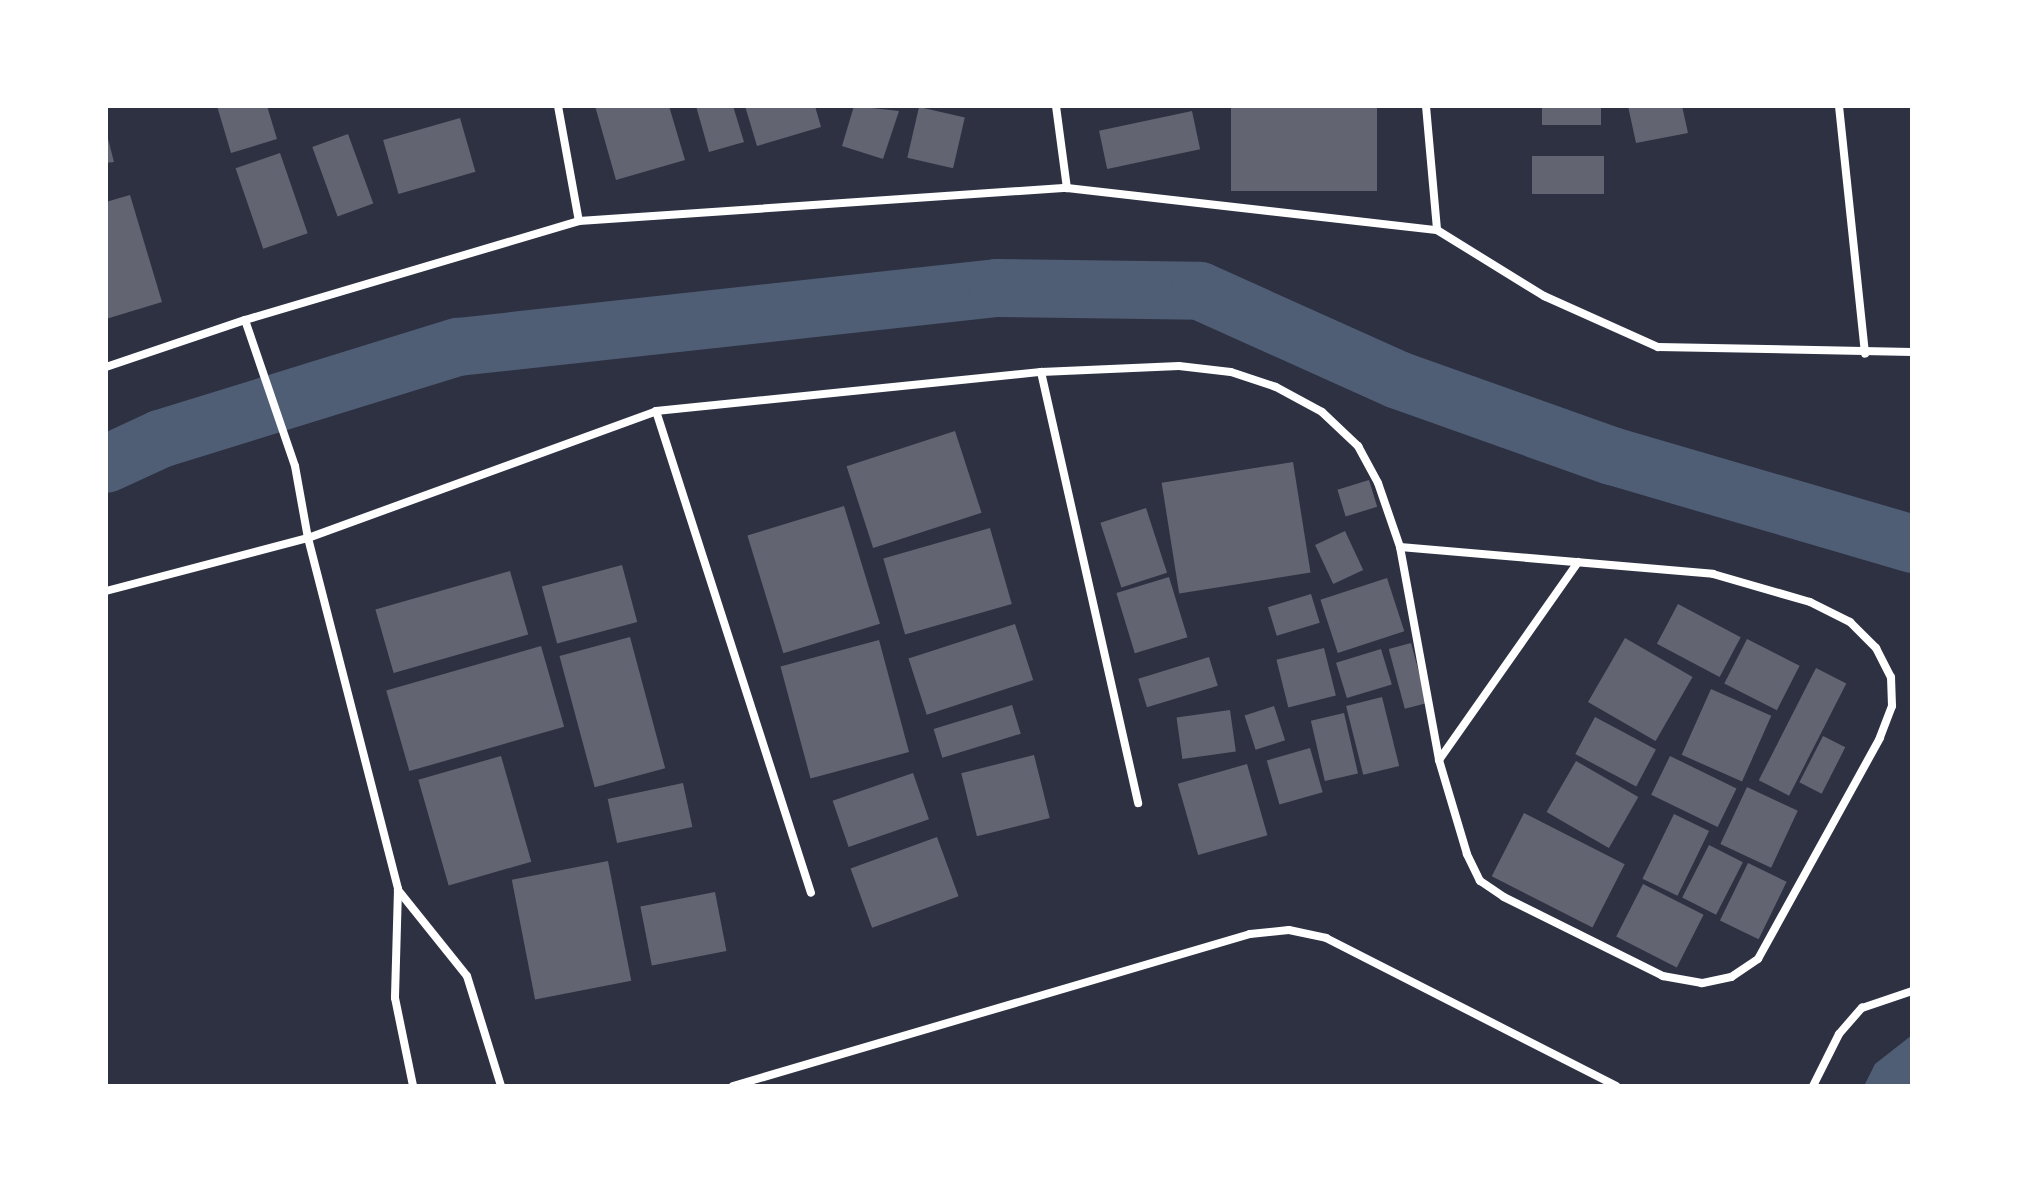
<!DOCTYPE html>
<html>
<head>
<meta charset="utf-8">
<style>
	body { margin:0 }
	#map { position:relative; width:2018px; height:1192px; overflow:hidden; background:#2d3142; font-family:Overpass,sans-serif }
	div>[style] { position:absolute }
	.water>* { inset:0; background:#4f5d75 }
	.canal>* { height:58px; margin:-29px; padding:0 29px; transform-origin:29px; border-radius:29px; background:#4f5d75 }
	.building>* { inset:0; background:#626471; transform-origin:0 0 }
	.minor>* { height:8px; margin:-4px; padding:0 4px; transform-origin:4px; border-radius:4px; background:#fff }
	span { translate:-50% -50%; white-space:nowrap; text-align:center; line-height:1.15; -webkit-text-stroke:6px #fff; paint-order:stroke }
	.frame { position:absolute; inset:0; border:108px solid #fff; pointer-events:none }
</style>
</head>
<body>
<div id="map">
	<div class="water">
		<i style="clip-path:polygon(1912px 1035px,1912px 1086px,1864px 1086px,1875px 1064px)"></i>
	</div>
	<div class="canal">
		<i style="left:106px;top:464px;width:60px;rotate:-24.8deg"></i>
		<i style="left:160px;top:439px;width:312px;rotate:-17.2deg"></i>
		<i style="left:458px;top:347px;width:542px;rotate:-6.25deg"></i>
		<i style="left:997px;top:288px;width:203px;rotate:0.8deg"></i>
		<i style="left:1200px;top:291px;width:217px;rotate:24.2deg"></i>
		<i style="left:1398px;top:380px;width:227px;rotate:19.6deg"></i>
		<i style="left:1612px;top:456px;width:313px;rotate:16.3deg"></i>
	</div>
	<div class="building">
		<i style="clip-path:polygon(217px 106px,267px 106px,277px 139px,231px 153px)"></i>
		<i style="clip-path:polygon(595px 106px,669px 106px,685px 160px,616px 180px)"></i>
		<i style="clip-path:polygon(696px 106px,733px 106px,744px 142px,709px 152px)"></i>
		<i style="clip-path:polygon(745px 106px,815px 106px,821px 127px,757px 146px)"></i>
		<i style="clip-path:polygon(854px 106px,899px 111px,883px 159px,842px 146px)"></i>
		<i style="left:1231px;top:106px;width:146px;height:85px"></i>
		<i style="left:1542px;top:106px;width:59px;height:19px"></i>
		<i style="clip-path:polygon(1628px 106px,1682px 106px,1688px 133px,1636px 143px)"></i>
		<i style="left:919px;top:107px;width:47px;height:52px;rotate:13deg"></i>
		<i style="left:1192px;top:111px;width:39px;height:95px;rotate:78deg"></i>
		<i style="left:460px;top:118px;width:56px;height:80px;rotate:74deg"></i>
		<i style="clip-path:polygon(106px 131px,114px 162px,106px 163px)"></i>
		<i style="left:348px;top:134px;width:74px;height:38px;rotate:70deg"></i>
		<i style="left:280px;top:153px;width:85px;height:47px;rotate:71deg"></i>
		<i style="left:1604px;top:156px;width:38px;height:72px;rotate:90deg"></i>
		<i style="clip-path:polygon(130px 195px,162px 302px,106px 319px,106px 202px)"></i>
		<i style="left:955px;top:431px;width:86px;height:114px;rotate:72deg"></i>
		<i style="left:1293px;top:462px;width:112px;height:133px;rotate:81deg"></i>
		<i style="left:1369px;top:480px;width:28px;height:33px;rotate:73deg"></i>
		<i style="left:844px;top:506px;width:123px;height:101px;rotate:73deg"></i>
		<i style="left:1146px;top:508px;width:68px;height:48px;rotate:72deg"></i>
		<i style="left:990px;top:528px;width:79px;height:111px;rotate:74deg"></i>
		<i style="left:1345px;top:531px;width:43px;height:33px;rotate:65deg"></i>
		<i style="left:622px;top:565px;width:59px;height:83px;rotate:75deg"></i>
		<i style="left:510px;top:571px;width:66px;height:140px;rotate:74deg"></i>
		<i style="left:1169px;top:577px;width:63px;height:55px;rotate:73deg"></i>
		<i style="left:1387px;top:578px;width:56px;height:70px;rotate:72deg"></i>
		<i style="left:1311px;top:594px;width:30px;height:45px;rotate:73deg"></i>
		<i style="left:1678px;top:604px;width:71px;height:45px;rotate:28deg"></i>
		<i style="left:1015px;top:624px;width:59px;height:112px;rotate:72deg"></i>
		<i style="left:630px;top:637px;width:136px;height:73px;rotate:75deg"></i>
		<i style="left:1625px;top:638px;width:78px;height:74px;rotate:30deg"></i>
		<i style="left:1747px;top:639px;width:59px;height:50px;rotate:27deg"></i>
		<i style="left:879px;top:640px;width:116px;height:102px;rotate:75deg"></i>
		<i style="left:1411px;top:643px;width:62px;height:23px;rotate:75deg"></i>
		<i style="left:541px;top:646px;width:84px;height:161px;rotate:74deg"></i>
		<i style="left:1324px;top:648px;width:49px;height:49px;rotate:76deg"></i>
		<i style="left:1381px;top:649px;width:37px;height:47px;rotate:73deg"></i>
		<i style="left:1209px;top:657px;width:30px;height:74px;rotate:73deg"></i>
		<i style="left:1816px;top:668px;width:34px;height:126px;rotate:27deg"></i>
		<i style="left:1711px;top:689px;width:66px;height:72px;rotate:24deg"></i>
		<i style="left:1382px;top:697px;width:71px;height:37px;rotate:76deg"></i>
		<i style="left:1012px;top:705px;width:30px;height:82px;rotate:73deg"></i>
		<i style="left:1274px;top:706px;width:36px;height:31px;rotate:72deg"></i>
		<i style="left:1230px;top:710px;width:42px;height:54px;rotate:82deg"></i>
		<i style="left:1344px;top:713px;width:62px;height:34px;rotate:77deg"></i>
		<i style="left:1595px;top:717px;width:69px;height:42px;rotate:28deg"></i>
		<i style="left:1823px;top:736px;width:25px;height:52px;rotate:27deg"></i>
		<i style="left:1310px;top:748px;width:46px;height:45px;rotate:74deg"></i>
		<i style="left:1034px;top:755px;width:65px;height:75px;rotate:76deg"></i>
		<i style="left:501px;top:756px;width:110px;height:86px;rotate:74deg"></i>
		<i style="left:1670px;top:756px;width:74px;height:43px;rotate:26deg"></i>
		<i style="left:1576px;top:761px;width:72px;height:59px;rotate:30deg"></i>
		<i style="left:1247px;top:764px;width:74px;height:72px;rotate:74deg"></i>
		<i style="left:913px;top:773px;width:49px;height:85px;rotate:71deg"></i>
		<i style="left:683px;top:783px;width:45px;height:77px;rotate:78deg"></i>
		<i style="left:1747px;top:787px;width:56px;height:63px;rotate:25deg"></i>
		<i style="left:1524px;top:813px;width:113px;height:71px;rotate:27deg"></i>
		<i style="left:1674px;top:814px;width:39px;height:72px;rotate:26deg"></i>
		<i style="left:937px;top:837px;width:63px;height:92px;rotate:70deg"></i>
		<i style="left:1709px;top:845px;width:38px;height:59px;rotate:27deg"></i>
		<i style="left:608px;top:861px;width:122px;height:98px;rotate:79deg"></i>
		<i style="left:1748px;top:863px;width:43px;height:64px;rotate:26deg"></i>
		<i style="left:1643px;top:884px;width:68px;height:59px;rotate:27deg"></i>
		<i style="left:715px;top:892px;width:60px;height:76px;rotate:79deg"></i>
	</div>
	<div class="minor">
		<i style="left:558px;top:106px;width:117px;rotate:79.7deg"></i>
		<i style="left:1056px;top:106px;width:83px;rotate:82.4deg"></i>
		<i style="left:1426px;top:106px;width:124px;rotate:84.9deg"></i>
		<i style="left:1839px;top:106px;width:249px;rotate:84deg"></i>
		<i style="left:245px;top:320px;width:154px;rotate:71.1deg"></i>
		<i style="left:295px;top:466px;width:73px;rotate:79.8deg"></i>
		<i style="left:308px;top:538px;width:362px;rotate:75.6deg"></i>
		<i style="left:398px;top:889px;width:109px;rotate:91.6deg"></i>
		<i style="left:395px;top:998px;width:90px;rotate:78.4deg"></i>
		<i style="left:106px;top:367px;width:147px;rotate:-18.7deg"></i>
		<i style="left:245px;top:320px;width:348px;rotate:-16.5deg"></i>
		<i style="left:579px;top:221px;width:489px;rotate:-3.9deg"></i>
		<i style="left:1067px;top:188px;width:372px;rotate:6.5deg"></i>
		<i style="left:1437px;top:230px;width:126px;rotate:31.7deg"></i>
		<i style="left:1544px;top:296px;width:125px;rotate:24.1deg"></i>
		<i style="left:1658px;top:347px;width:254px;rotate:1.1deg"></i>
		<i style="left:1041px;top:372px;width:442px;rotate:77.3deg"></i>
		<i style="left:656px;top:411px;width:506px;rotate:72.17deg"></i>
		<i style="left:1400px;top:547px;width:217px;rotate:79.6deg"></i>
		<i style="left:106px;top:591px;width:209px;rotate:-14.7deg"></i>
		<i style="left:308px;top:538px;width:370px;rotate:-20deg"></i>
		<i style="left:656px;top:411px;width:387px;rotate:-5.8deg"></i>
		<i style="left:1041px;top:372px;width:138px;rotate:-2.5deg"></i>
		<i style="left:1179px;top:366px;width:52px;rotate:6.6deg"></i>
		<i style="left:1231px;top:372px;width:47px;rotate:18.4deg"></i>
		<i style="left:1276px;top:387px;width:52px;rotate:28.5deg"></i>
		<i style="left:1322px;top:412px;width:50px;rotate:43.4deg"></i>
		<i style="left:1358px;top:446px;width:42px;rotate:61.6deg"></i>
		<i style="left:1378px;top:483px;width:68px;rotate:71deg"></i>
		<i style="left:1400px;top:547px;width:314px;rotate:4.9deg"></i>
		<i style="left:1713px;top:574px;width:101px;rotate:16.1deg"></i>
		<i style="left:1810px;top:602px;width:45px;rotate:26.6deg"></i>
		<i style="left:1850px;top:622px;width:37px;rotate:45deg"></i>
		<i style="left:1876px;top:648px;width:33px;rotate:63deg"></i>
		<i style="left:1891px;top:677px;width:29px;rotate:88deg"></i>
		<i style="left:1892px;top:706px;width:34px;rotate:111deg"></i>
		<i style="left:1880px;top:738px;width:252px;rotate:118.9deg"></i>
		<i style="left:1758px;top:959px;width:32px;rotate:146deg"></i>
		<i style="left:1731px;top:977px;width:30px;rotate:168deg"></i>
		<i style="left:1702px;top:983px;width:40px;rotate:-170deg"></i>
		<i style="left:1663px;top:976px;width:178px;rotate:-153.6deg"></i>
		<i style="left:1504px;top:897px;width:29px;rotate:-146deg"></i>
		<i style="left:1480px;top:881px;width:30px;rotate:-116deg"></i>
		<i style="left:1467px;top:854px;width:98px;rotate:-106.6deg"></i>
		<i style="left:1439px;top:760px;width:242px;rotate:-54.9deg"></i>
		<i style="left:398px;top:890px;width:110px;rotate:51.3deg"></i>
		<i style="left:467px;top:976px;width:115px;rotate:72.8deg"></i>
		<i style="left:733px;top:1086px;width:539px;rotate:-16.38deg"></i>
		<i style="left:1250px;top:934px;width:39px;rotate:-6deg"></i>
		<i style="left:1289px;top:930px;width:38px;rotate:12deg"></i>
		<i style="left:1326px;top:938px;width:326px;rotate:27deg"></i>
		<i style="left:1813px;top:1086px;width:58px;rotate:-63.4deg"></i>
		<i style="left:1839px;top:1034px;width:35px;rotate:-49deg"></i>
		<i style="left:1862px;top:1008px;width:53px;rotate:-18.8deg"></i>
	</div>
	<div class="frame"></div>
</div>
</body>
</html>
